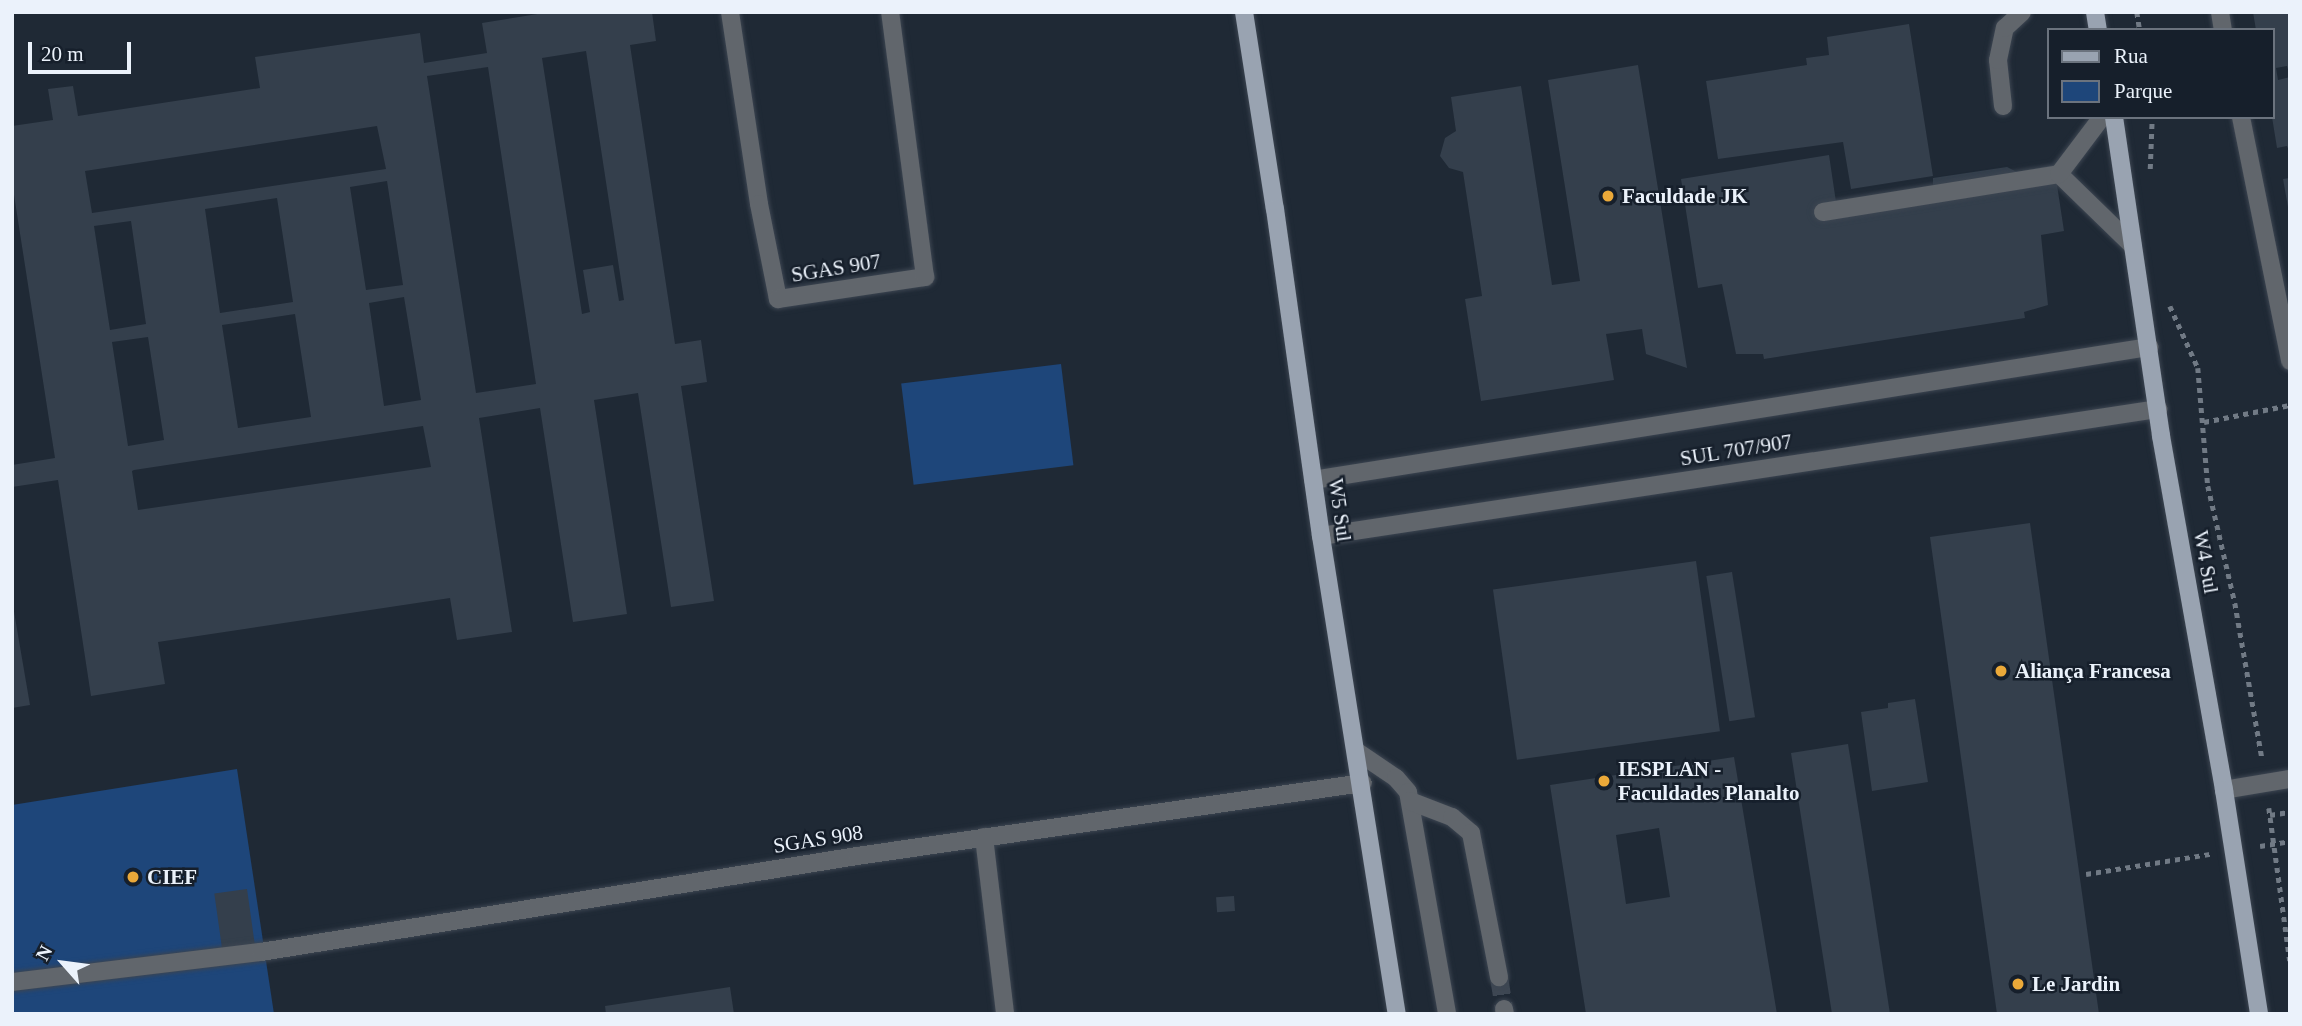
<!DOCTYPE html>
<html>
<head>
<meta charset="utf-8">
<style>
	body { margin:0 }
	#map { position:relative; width:2302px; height:1026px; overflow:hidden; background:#1f2935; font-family:"Times New Roman",serif }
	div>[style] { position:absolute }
	.green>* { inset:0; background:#1e467a; transform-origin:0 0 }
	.building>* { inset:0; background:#343f4c; transform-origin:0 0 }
	.minor-tunnel>* { height:18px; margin-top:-9px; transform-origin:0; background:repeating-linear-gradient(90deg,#3e4753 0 18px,transparent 0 27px) }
	.path>* { height:4.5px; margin-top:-2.25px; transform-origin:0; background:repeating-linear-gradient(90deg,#717a85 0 5px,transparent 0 10px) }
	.roads { filter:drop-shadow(0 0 2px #3c4551) drop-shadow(0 0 2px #3c4551) }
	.minor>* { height:18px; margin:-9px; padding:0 9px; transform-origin:9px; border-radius:9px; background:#61666c }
	.major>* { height:18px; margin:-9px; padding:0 9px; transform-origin:9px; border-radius:9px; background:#99a3b1 }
	.dots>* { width:19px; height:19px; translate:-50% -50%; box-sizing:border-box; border:4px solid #161f2b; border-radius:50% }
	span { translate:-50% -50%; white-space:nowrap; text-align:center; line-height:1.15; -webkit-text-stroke:5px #161f2b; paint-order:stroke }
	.poi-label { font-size:21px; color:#ebf2fb; font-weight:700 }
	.left { translate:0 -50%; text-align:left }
	.street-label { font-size:21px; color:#ebf2fb }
	.frame { position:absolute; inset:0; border:14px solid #ebf2fb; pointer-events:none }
	.legend { position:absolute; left:2047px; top:28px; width:228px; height:91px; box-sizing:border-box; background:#161f2b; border:2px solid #6b737e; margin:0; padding:9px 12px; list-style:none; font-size:21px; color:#ebf2fb }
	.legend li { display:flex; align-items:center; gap:14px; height:35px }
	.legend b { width:35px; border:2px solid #6b737e }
	.north { position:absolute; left:28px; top:928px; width:70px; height:70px; -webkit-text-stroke:5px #161f2b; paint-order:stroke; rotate:298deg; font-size:19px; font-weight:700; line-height:28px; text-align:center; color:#ebf2fb }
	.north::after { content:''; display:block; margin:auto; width:24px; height:32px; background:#ebf2fb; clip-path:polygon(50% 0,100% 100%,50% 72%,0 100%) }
	.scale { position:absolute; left:28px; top:42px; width:103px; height:32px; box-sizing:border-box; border:4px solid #ebf2fb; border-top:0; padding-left:9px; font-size:21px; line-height:24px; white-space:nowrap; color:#ebf2fb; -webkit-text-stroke:5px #161f2b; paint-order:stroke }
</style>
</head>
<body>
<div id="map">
	<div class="green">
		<i style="left:1061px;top:364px;width:102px;height:161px;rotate:83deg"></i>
		<i style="clip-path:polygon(237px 769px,274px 1014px,12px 1014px,12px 805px)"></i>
	</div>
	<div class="building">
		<i style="clip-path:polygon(evenodd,550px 12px,652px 12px,656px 41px,630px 45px,675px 344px,701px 340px,707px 382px,681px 386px,714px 601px,671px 607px,638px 393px,594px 400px,627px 614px,573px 622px,540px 408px,479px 418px,512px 632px,457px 640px,450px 598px,158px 642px,165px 684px,91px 696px,58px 480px,12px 487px,12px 465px,55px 458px,12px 182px,12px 126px,53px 120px,48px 89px,73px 86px,78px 116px,260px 88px,255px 57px,420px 33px,424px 63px,487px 53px,482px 23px,550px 12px,586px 51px,624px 300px,619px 301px,613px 265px,583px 270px,590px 312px,582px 314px,542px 58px,586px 51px,550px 12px,488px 67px,536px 384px,476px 393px,427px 76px,488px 67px,550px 12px,377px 126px,386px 169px,92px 213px,85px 171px,377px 126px,550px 12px,387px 181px,403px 285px,366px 290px,350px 187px,387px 181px,550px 12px,277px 198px,293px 302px,220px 313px,205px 209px,277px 198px,550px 12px,131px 221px,146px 324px,110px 330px,94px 226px,131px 221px,550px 12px,404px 297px,421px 400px,384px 406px,369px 303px,404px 297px,550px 12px,295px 314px,311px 417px,238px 428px,222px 325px,295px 314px,550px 12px,148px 337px,164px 440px,128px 446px,112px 342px,148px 337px,550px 12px,423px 426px,431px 467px,138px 510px,132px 471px,134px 470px,423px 426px)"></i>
		<i style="clip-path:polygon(2253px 12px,2290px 12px,2290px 77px,2287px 66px,2276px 68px,2278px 80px,2290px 77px,2290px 153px,2287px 146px,2277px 148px,2272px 117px,2272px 30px,2256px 30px)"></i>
		<i style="clip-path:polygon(1909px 24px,1933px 176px,1851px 189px,1843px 142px,1718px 159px,1706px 81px,1807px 65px,1806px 58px,1829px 55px,1827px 37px)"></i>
		<i style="clip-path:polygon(1638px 65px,1687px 368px,1646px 354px,1642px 329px,1606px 334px,1614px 380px,1481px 401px,1465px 299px,1482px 296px,1463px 172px,1449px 168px,1440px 156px,1445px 138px,1456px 131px,1451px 97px,1521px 86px,1552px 285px,1580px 281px,1548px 80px)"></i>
		<i style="clip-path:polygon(1829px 155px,1836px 202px,1933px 186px,1933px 178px,2007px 167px,2017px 172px,2054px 165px,2064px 231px,2041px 235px,2048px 305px,2024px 312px,2025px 318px,1764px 359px,1763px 354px,1736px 354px,1722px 284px,1698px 288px,1681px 179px)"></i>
		<i style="clip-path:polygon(2290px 178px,2290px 207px,2288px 207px,2283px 179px)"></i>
		<i style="left:2030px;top:523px;width:496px;height:101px;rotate:82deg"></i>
		<i style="left:1696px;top:561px;width:172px;height:205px;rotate:82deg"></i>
		<i style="left:1732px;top:572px;width:147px;height:26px;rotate:81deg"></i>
		<i style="clip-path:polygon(12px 600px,30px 705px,12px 708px)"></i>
		<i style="clip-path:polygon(1915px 699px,1928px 782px,1872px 791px,1861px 712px,1888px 708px,1888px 703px)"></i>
		<i style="clip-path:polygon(1848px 744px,1863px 838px,1890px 1014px,1832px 1014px,1791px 753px)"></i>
		<i style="clip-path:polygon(evenodd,1734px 757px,1777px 1014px,1586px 1014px,1550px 785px,1734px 757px,1659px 828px,1670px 897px,1626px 904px,1616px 835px,1659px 828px)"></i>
		<i style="left:247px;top:889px;width:62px;height:33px;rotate:82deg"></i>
		<i style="left:1234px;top:896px;width:15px;height:18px;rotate:86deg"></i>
		<i style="clip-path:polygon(730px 987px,734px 1014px,606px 1014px,605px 1006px)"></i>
	</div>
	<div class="minor-tunnel">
		<i style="left:1499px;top:977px;width:32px;rotate:81deg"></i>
	</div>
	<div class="path">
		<i style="left:2137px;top:12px;width:18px;rotate:81deg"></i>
		<i style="left:2150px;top:169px;width:52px;rotate:-87.8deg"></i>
		<i style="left:2170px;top:306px;width:68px;rotate:65.7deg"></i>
		<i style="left:2198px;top:368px;width:118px;rotate:85.2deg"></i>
		<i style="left:2208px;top:486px;width:120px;rotate:77deg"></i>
		<i style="left:2235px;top:603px;width:157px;rotate:80.1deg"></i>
		<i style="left:2204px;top:422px;width:88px;rotate:-11.2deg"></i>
		<i style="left:2269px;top:808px;width:154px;rotate:82.2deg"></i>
		<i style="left:2270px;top:815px;width:20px;rotate:-9deg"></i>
		<i style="left:2260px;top:846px;width:30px;rotate:-9deg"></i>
		<i style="left:2086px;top:874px;width:126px;rotate:-9.2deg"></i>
	</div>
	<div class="roads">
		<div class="minor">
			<i style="left:730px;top:12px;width:194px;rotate:81.4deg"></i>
			<i style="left:759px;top:204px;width:97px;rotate:78.7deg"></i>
			<i style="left:778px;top:299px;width:149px;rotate:-8.5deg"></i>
			<i style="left:925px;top:277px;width:267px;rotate:-97.5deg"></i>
			<i style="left:2220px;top:12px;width:18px;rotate:81deg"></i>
			<i style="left:2003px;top:106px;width:46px;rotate:-96.2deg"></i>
			<i style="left:1998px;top:60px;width:33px;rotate:-78deg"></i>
			<i style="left:2005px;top:28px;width:23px;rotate:-43deg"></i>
			<i style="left:2241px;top:117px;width:249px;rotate:78.6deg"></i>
			<i style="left:2059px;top:174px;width:103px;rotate:44.2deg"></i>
			<i style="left:1823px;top:212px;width:239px;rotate:-9.1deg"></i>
			<i style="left:2059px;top:174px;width:71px;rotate:-53deg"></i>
			<i style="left:1313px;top:480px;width:847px;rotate:-9.04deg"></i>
			<i style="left:1321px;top:536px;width:847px;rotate:-8.63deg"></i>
			<i style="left:1356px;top:751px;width:48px;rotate:34deg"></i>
			<i style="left:1396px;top:778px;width:18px;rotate:49deg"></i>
			<i style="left:1408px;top:792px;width:225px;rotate:80deg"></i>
			<i style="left:2224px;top:790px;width:67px;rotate:-9.5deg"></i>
			<i style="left:1410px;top:801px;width:45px;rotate:20.9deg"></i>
			<i style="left:1452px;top:817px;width:25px;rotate:40deg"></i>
			<i style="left:1471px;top:833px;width:147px;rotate:79deg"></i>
			<i style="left:984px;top:837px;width:178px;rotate:83.2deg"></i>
			<i style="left:12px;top:982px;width:251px;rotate:-6.9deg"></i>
			<i style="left:261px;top:952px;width:604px;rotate:-9.15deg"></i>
			<i style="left:857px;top:856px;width:511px;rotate:-8.21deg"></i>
			<i style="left:1504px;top:1009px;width:5px;rotate:79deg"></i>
		</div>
		<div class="major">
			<i style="left:1244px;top:12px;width:199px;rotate:81.1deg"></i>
			<i style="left:1275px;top:209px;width:330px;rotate:82deg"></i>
			<i style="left:1321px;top:536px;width:484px;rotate:81deg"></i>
			<i style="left:2095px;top:12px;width:18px;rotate:81deg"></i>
			<i style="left:2114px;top:117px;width:322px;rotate:81.6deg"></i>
			<i style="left:2161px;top:436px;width:360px;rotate:79.9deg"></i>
			<i style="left:2224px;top:790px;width:227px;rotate:81.1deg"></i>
		</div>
	</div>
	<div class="dots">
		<i style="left:1608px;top:196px;background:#eba939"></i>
		<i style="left:2001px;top:671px;background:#eba939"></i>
		<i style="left:1604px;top:781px;background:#eba939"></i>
		<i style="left:133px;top:877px;background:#eba939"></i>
		<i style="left:2018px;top:984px;background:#eba939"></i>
	</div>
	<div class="poi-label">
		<span class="left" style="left:1622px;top:196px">Faculdade JK</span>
		<span class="left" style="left:2015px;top:671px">Aliança Francesa</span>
		<span class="left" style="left:1618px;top:781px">IESPLAN -<br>Faculdades Planalto</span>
		<span class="left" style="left:147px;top:877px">CIEF</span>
		<span class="left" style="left:2032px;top:984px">Le Jardin</span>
	</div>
	<div class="street-label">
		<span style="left:836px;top:268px;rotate:-9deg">SGAS 907</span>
		<span style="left:1736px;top:450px;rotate:-9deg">SUL 707/907</span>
		<span style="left:1340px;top:510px;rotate:82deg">W5 Sul</span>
		<span style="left:2206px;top:562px;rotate:80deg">W4 Sul</span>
		<span style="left:818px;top:839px;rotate:-9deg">SGAS 908</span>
	</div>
	<div class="frame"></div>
	<ul class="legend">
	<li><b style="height:9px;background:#99a3b1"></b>Rua</li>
	<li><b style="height:19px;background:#1e467a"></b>Parque</li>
	</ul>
	<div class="north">N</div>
	<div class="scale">20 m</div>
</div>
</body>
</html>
